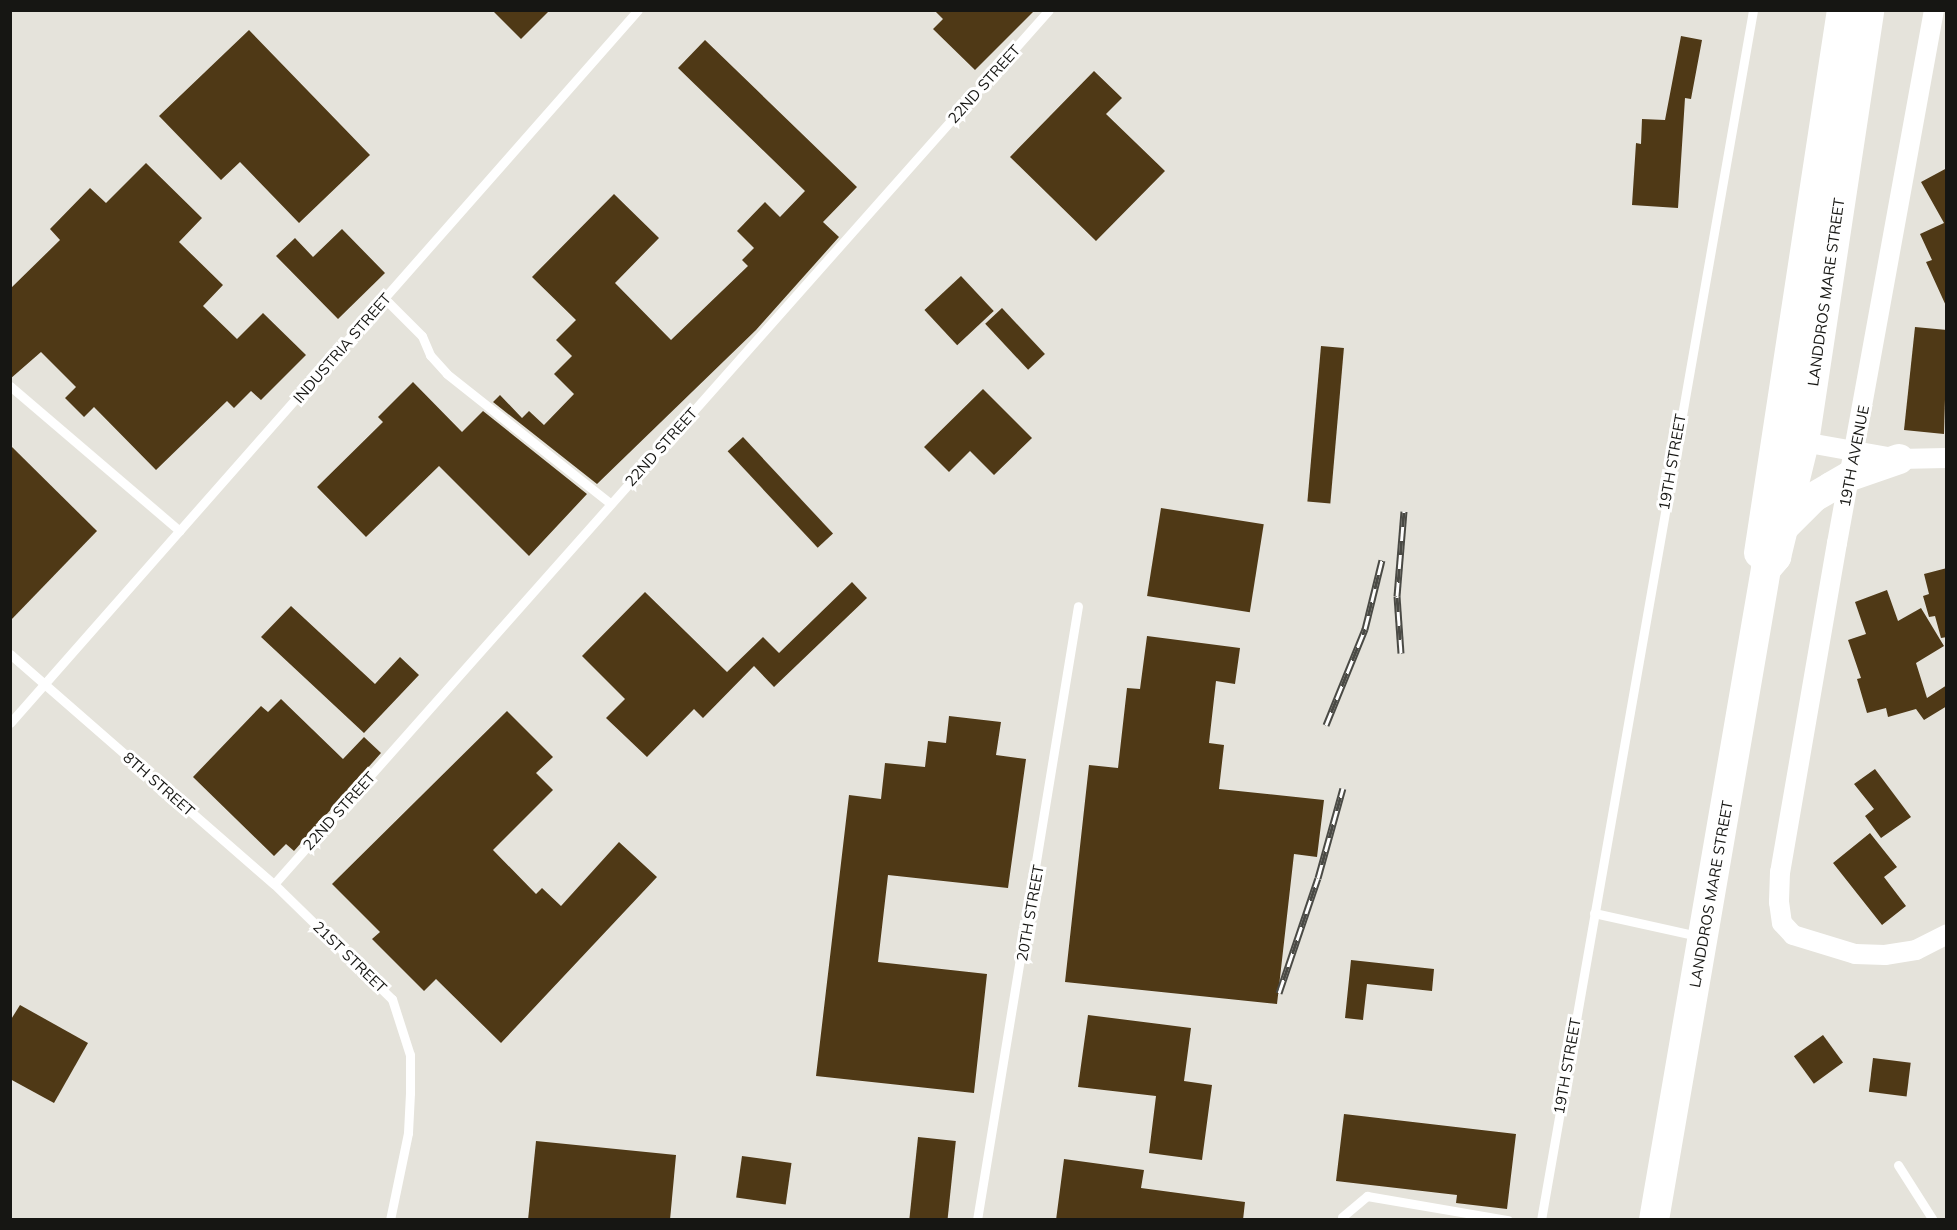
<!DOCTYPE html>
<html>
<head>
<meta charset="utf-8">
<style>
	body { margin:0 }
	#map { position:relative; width:1957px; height:1230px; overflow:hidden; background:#e5e3db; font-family:Mulish,sans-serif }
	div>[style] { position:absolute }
	.building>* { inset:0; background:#4f3916; transform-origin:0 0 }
	.lane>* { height:9px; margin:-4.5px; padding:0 4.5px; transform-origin:4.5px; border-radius:4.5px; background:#fff }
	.street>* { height:20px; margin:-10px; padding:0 10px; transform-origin:10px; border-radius:10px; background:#fff }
	.primary>* { height:30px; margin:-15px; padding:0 15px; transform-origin:15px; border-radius:15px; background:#fff }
	.rail>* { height:7px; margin-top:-3.5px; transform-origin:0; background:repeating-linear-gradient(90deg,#fff 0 14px,#4a4a45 0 28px); box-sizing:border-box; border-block:2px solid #4a4a45 }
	span { translate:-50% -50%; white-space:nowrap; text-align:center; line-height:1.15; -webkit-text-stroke:6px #fff; paint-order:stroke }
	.street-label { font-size:15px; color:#161613 }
	.frame { position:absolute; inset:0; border:12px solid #161613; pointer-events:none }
</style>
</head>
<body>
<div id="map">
	<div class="building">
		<i style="clip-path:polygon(492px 10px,550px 10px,521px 39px)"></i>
		<i style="clip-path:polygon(934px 10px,1035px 10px,975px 70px,933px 29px,943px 19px)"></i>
		<i style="clip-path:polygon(249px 30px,370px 155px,299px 223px,240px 162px,221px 180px,159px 116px)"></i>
		<i style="clip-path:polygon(1681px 36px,1702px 40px,1691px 99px,1685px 98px,1678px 208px,1632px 205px,1636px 143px,1641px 144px,1642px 119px,1665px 120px)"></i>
		<i style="clip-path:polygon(705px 40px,857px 187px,823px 222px,839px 237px,756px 330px,597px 484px,493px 402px,500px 395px,522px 418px,529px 411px,544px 425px,574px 394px,554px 374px,572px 356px,556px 340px,576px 320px,532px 277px,614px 194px,659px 238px,615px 283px,671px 340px,748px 266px,742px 260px,754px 248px,737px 231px,765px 202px,780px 217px,805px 191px,678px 68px)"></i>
		<i style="clip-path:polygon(1094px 71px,1122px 98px,1106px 114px,1165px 171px,1096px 241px,1010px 157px)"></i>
		<i style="clip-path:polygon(146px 163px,202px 218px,179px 242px,223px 285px,203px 306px,237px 339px,263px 313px,306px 355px,261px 400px,251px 391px,234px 408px,227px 401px,156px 470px,94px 407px,84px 417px,65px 398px,76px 387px,41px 352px,10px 379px,10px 289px,60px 240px,50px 229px,90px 188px,106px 203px)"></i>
		<i style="clip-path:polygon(1947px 168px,1947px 308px,1926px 262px,1932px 260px,1920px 234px,1944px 223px,1921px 182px)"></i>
		<i style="clip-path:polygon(342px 229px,385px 273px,338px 319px,276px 256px,295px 238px,313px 257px)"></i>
		<i style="left:961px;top:276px;width:48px;height:50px;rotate:47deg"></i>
		<i style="left:1002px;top:308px;width:63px;height:23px;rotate:47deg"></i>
		<i style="clip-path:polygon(1915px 327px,1947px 330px,1944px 434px,1904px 430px)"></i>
		<i style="left:1321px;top:346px;width:23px;height:156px;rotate:5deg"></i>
		<i style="clip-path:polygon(413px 382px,462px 432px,483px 411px,587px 494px,529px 556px,439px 466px,366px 537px,317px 487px,383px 422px,378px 417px)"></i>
		<i style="clip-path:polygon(983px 389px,1032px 438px,994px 475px,970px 451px,949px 472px,924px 447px)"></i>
		<i style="left:743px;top:437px;width:132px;height:21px;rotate:47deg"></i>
		<i style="clip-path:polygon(10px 445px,97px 531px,10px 621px)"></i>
		<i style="left:1161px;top:508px;width:104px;height:89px;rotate:9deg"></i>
		<i style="clip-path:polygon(1947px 568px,1947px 637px,1941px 638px,1935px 616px,1929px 617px,1923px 596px,1929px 594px,1924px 574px)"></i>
		<i style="clip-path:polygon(852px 582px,867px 598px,774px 687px,754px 666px,703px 718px,694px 709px,647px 757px,606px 718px,625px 699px,582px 656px,645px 592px,727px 672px,763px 637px,779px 653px)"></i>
		<i style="clip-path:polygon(1887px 590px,1898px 621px,1921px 608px,1944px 646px,1916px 663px,1927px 698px,1947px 685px,1947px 706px,1924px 720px,1916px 709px,1888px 717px,1886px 708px,1867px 713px,1857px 679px,1861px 678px,1848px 640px,1866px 634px,1855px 602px)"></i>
		<i style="clip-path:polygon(291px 606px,375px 684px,400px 657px,419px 675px,364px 733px,261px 637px)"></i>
		<i style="clip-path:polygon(1147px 636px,1240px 648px,1235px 684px,1216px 681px,1209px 743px,1224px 745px,1219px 789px,1324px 800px,1317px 857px,1294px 854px,1277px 1004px,1065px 982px,1089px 765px,1118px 768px,1127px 688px,1140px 689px)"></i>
		<i style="clip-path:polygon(281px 699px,343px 759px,364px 737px,381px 753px,294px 851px,286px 844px,274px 856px,193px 777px,261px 706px,268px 712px)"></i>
		<i style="clip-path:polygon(507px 711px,553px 757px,536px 773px,553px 790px,493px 850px,536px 894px,542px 888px,561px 906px,619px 842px,657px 877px,501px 1043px,436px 979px,424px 991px,372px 939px,380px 932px,332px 884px)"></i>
		<i style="clip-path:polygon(949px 716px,1001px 722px,996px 755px,1026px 759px,1008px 888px,888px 875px,878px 962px,987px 974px,974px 1093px,816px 1076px,849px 795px,881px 799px,885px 763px,925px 767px,928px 741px,946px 743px)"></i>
		<i style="clip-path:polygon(1875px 769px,1911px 817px,1881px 838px,1865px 816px,1874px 809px,1854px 784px)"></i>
		<i style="clip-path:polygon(1870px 833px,1897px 867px,1884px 877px,1906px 906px,1882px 925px,1833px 863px)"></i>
		<i style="clip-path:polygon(1351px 960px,1434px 969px,1432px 991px,1367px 984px,1363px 1020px,1345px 1018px)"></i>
		<i style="clip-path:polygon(20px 1005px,88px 1043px,54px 1103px,10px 1079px,10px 1021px)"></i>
		<i style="clip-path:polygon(1088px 1015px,1191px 1028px,1184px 1081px,1212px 1085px,1202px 1160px,1149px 1153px,1156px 1096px,1078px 1087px)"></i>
		<i style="left:1823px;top:1035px;width:34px;height:36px;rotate:54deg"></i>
		<i style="left:1873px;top:1058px;width:38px;height:34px;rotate:7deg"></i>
		<i style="clip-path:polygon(1344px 1114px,1516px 1134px,1507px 1209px,1456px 1203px,1457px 1195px,1336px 1181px)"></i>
		<i style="left:918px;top:1137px;width:38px;height:84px;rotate:6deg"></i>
		<i style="clip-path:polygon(536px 1141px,676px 1155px,670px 1220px,528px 1220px)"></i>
		<i style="left:742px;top:1156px;width:50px;height:42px;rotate:8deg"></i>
		<i style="clip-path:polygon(1064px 1159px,1144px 1170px,1141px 1188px,1245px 1202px,1243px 1220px,1056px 1220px)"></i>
	</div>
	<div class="lane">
		<i style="left:385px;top:299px;width:52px;rotate:45deg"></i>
		<i style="left:422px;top:336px;width:21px;rotate:67deg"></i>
		<i style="left:430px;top:355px;width:25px;rotate:48deg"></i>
		<i style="left:447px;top:374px;width:209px;rotate:38.4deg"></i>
		<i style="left:10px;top:386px;width:223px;rotate:40.5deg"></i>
		<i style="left:10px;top:654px;width:350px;rotate:41.1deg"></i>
		<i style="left:274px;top:884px;width:165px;rotate:44.3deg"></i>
		<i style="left:392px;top:999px;width:59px;rotate:72.2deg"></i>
		<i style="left:410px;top:1055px;width:38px;rotate:90deg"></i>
		<i style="left:410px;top:1093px;width:40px;rotate:92.9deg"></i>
		<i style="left:408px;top:1133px;width:89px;rotate:101.7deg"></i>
		<i style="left:10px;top:723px;width:950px;rotate:-48.63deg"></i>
		<i style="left:274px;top:884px;width:1168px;rotate:-48.44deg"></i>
		<i style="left:1594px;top:913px;width:107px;rotate:12.5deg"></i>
		<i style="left:1898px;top:1165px;width:65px;rotate:57.5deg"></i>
		<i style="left:1342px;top:1217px;width:33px;rotate:-40deg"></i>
		<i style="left:1367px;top:1196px;width:143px;rotate:9.7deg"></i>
		<i style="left:977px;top:1220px;width:622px;rotate:-80.66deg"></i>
		<i style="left:1541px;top:1220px;width:1228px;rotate:-80.06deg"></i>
	</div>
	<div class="street">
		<i style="left:1934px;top:10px;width:542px;rotate:100.31deg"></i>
		<i style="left:1837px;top:543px;width:334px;rotate:99.8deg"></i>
		<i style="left:1780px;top:872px;width:30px;rotate:92deg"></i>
		<i style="left:1779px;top:902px;width:21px;rotate:82deg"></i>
		<i style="left:1782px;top:923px;width:16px;rotate:47deg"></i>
		<i style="left:1793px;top:935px;width:65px;rotate:17deg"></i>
		<i style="left:1855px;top:954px;width:30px;rotate:2deg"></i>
		<i style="left:1885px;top:955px;width:31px;rotate:-9deg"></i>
		<i style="left:1916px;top:950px;width:34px;rotate:-27deg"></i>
		<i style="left:1792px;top:440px;width:109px;rotate:10.1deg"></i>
		<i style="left:1899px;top:459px;width:47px;rotate:-1.2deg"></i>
	</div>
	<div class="primary">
		<i style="left:1785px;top:526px;width:41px;rotate:-45deg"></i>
		<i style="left:1814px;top:497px;width:20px;rotate:-30deg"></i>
		<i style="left:1831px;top:487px;width:22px;rotate:-30deg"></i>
		<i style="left:1850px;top:476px;width:52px;rotate:-19.1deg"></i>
		<i style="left:1759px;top:553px;width:549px;rotate:-81.31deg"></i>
		<i style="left:1654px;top:1220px;width:661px;rotate:-80.24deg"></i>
		<i style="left:1766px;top:569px;width:16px;rotate:-50deg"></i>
		<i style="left:1776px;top:557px;width:118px;rotate:-76.3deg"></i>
		<i style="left:1804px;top:442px;width:437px;rotate:-81.4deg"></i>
	</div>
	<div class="rail">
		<i style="left:1401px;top:653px;width:57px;rotate:-94deg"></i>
		<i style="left:1397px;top:596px;width:85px;rotate:-85.3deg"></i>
		<i style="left:1326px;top:725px;width:104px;rotate:-67.9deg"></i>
		<i style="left:1365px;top:629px;width:71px;rotate:-76.2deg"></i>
		<i style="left:1279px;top:993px;width:121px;rotate:-71.3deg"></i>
		<i style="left:1318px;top:878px;width:93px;rotate:-74.5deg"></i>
	</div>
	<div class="street-label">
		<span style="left:984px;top:84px;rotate:-48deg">22ND STREET</span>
		<span style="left:1826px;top:292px;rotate:-82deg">LANDDROS MARE STREET</span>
		<span style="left:342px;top:348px;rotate:-49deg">INDUSTRIA STREET</span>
		<span style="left:661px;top:447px;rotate:-48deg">22ND STREET</span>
		<span style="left:1854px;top:456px;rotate:-79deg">19TH AVENUE</span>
		<span style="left:1672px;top:462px;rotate:-80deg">19TH STREET</span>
		<span style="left:159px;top:784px;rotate:41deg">8TH STREET</span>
		<span style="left:339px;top:811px;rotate:-48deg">22ND STREET</span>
		<span style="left:1711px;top:894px;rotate:-80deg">LANDDROS MARE STREET</span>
		<span style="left:1030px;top:913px;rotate:-80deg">20TH STREET</span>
		<span style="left:350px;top:957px;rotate:44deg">21ST STREET</span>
		<span style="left:1567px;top:1066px;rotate:-80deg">19TH STREET</span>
	</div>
	<div class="frame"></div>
</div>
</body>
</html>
